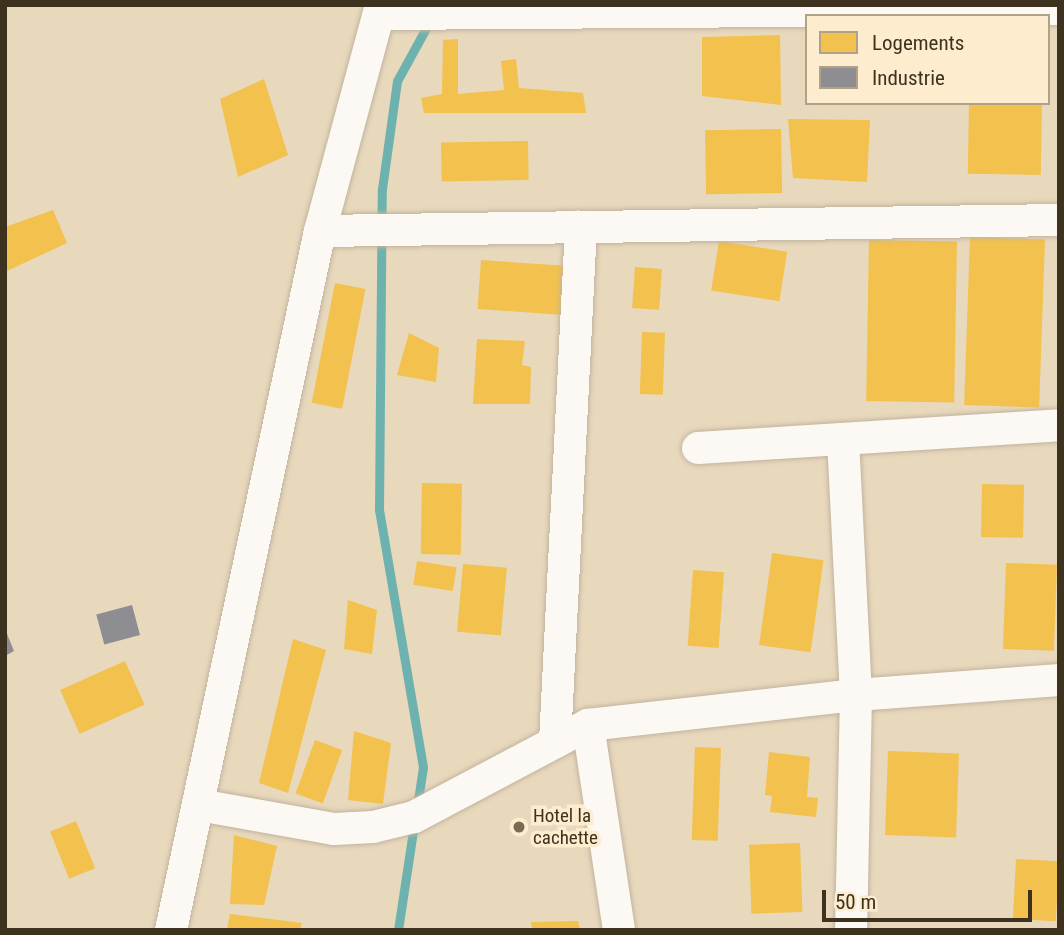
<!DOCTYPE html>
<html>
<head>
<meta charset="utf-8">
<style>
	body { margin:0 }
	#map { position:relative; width:1064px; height:935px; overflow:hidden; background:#e8d8bc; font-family:"Roboto Condensed",sans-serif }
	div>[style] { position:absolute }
	.homes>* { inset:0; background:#f2c14e; transform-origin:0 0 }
	.industry>* { inset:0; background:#8d8d92; transform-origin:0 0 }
	.stream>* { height:9px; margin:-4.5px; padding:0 4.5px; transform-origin:4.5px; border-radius:4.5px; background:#6eb2af }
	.roads { filter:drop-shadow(0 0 2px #c1b49e) drop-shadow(0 0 2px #c1b49e) }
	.minor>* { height:32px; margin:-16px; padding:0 16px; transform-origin:16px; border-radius:16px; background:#fcf9f5 }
	.dots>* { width:19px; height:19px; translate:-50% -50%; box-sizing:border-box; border:4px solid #fdecce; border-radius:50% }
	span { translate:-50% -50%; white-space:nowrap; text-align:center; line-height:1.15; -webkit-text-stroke:7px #fdecce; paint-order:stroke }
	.poi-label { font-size:19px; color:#3d321e }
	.left { translate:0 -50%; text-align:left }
	.frame { position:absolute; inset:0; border:7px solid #3d321e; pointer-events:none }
	.legend { position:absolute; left:805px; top:14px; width:245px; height:91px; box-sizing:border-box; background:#fdecce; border:2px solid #b0a288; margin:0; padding:9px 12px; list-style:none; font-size:21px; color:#3d321e }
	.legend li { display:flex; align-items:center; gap:14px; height:35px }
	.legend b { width:35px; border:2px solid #b0a288 }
	.scale { position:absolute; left:822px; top:890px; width:210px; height:32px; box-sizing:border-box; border:4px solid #3d321e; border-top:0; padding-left:9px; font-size:21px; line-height:24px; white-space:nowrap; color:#3d321e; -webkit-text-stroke:5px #fdecce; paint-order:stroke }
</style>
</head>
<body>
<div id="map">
	<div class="homes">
		<i style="clip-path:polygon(780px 35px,781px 105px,702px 96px,702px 37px)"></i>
		<i style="clip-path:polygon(458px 39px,458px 94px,504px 90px,501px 61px,516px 59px,519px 88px,583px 93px,586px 113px,424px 113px,421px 98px,442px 94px,443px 40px)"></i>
		<i style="clip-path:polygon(264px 79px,288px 155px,238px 177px,220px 99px)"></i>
		<i style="left:1042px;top:104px;width:71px;height:73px;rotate:91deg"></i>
		<i style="clip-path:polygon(788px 119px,870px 120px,867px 182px,793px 178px)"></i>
		<i style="left:781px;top:129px;width:64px;height:76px;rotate:89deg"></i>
		<i style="left:528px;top:141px;width:39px;height:87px;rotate:89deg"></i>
		<i style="clip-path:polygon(53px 210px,67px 243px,7px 271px,5px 227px)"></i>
		<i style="left:970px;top:237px;width:75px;height:168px;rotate:2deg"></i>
		<i style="left:869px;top:240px;width:88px;height:161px;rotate:1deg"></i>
		<i style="left:719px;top:241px;width:69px;height:50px;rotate:9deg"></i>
		<i style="left:481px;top:260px;width:83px;height:49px;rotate:4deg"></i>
		<i style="left:635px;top:267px;width:27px;height:41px;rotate:4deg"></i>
		<i style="left:335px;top:283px;width:31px;height:122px;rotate:11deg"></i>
		<i style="left:642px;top:332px;width:23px;height:62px;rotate:2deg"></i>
		<i style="clip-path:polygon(409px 333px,439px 348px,436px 382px,397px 375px)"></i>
		<i style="clip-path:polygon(477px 339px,525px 341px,522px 365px,531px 367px,530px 404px,473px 404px)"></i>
		<i style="left:422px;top:483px;width:40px;height:71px;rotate:1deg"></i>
		<i style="left:982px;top:484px;width:42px;height:53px;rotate:1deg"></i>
		<i style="left:772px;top:553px;width:52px;height:93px;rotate:8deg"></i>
		<i style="left:417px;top:561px;width:40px;height:24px;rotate:9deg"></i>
		<i style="left:1006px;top:563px;width:51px;height:86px;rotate:2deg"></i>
		<i style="left:463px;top:564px;width:44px;height:68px;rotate:5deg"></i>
		<i style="left:693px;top:570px;width:31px;height:76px;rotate:4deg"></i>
		<i style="clip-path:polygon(348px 600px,377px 610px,372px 654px,344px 649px)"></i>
		<i style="clip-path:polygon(293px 639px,326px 650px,288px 793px,259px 783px)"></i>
		<i style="left:125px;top:661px;width:48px;height:71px;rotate:66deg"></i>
		<i style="clip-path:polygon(354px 731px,391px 743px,383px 804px,348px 800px)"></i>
		<i style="left:315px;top:740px;width:29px;height:57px;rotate:20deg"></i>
		<i style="left:695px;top:747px;width:26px;height:93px;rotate:2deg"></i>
		<i style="left:888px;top:751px;width:71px;height:84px;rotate:2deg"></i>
		<i style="clip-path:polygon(769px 752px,810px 757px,807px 797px,818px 798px,816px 817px,770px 812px,772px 796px,765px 795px)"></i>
		<i style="left:76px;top:821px;width:51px;height:28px;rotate:68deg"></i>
		<i style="clip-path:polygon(234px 835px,277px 846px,264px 905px,230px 904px)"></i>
		<i style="left:800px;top:843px;width:69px;height:51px;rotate:88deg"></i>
		<i style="left:1016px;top:859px;width:43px;height:60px;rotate:3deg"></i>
		<i style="clip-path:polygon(230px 914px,302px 923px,300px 930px,227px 930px)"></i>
		<i style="clip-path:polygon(578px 921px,580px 930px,532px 930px,531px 922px)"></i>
	</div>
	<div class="industry">
		<i style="left:132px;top:605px;width:31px;height:37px;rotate:75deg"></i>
		<i style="clip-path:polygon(5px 629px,14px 651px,5px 656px)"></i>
	</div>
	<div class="stream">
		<i style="left:417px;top:807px;width:40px;rotate:-81.5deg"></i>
		<i style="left:423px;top:767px;width:261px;rotate:-99.7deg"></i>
		<i style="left:379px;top:510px;width:321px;rotate:-89.5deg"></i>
		<i style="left:382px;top:189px;width:109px;rotate:-82.1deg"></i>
		<i style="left:397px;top:81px;width:71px;rotate:-61.3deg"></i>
		<i style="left:398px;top:930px;width:107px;rotate:-81.4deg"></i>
	</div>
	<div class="roads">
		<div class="minor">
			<i style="left:379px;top:14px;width:680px;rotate:-0.42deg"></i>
			<i style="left:320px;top:231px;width:739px;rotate:-0.85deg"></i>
			<i style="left:843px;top:439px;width:256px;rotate:87.1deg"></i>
			<i style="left:856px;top:695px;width:235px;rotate:91.2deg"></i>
			<i style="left:698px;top:448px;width:362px;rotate:-3.6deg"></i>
			<i style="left:588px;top:725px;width:207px;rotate:81.4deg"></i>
			<i style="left:555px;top:742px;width:516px;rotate:-87.11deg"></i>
			<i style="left:199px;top:805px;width:137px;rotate:10.1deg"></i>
			<i style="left:334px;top:829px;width:39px;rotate:-3deg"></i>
			<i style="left:373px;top:827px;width:42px;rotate:-13.7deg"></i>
			<i style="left:414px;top:817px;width:197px;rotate:-27.9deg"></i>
			<i style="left:588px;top:725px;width:270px;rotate:-6.4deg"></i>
			<i style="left:856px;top:695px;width:204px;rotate:-4.2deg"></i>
			<i style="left:171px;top:930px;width:715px;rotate:-77.97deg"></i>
			<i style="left:320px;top:231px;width:234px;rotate:-74.9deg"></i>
		</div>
	</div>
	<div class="dots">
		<i style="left:519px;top:827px;background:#796c55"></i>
	</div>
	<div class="poi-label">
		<span class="left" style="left:533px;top:827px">Hotel la<br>cachette</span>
	</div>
	<div class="frame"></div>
	<ul class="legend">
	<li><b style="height:19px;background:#f2c14e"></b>Logements</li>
	<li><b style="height:19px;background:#8d8d92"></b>Industrie</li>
	</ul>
	<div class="scale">50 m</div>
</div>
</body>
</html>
